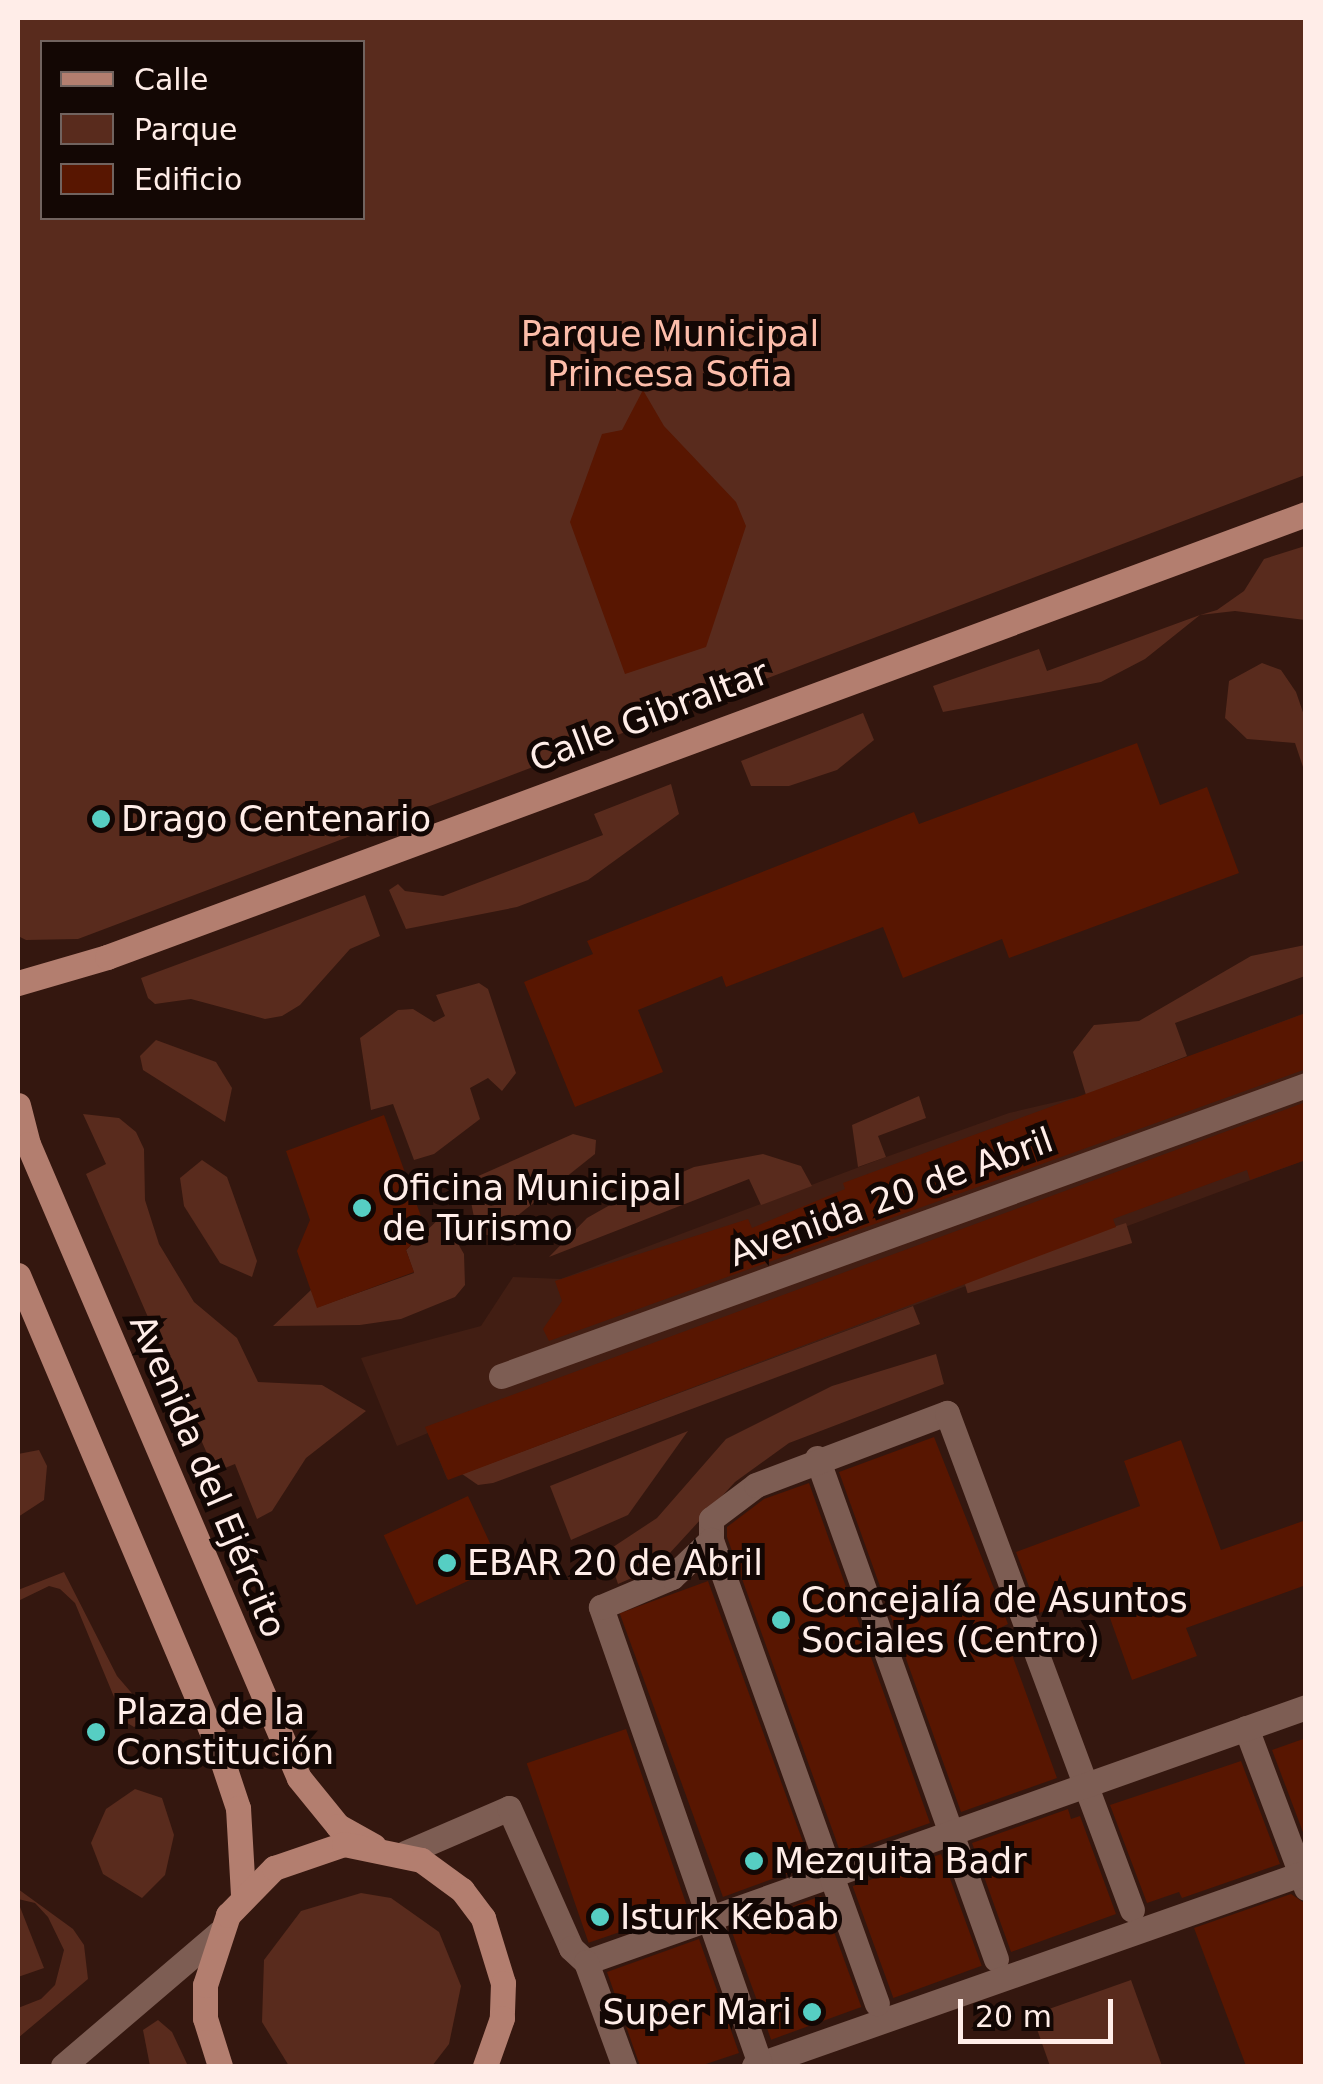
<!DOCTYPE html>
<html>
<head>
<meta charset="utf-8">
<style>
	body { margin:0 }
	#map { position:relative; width:1323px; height:2084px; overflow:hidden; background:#34170f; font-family:"DejaVu Sans",sans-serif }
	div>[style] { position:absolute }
	.built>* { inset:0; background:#421e13 }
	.green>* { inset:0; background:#592b1d; transform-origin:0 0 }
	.building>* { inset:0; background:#581601; transform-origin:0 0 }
	.street>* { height:25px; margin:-12.5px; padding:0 12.5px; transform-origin:12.5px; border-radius:12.5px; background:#7d5d53 }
	.secondary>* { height:25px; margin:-12.5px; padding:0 12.5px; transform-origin:12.5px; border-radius:12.5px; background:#b37e6f }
	.dots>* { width:28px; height:28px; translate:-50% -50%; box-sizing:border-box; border:5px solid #130704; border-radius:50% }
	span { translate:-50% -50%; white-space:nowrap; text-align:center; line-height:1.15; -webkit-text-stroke:10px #130704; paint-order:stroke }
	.park-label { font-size:35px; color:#fdbdaa }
	.street-label { font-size:35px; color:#ffede8 }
	.poi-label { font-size:35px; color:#ffede8 }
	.left { translate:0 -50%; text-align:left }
	.right { translate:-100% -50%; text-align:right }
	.frame { position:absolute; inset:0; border:20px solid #ffede8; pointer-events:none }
	.legend { position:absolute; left:40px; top:40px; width:325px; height:180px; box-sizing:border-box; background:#130704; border:2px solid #71635f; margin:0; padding:12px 18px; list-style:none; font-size:30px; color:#ffede8 }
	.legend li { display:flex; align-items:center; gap:20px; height:50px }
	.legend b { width:50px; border:2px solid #71635f }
	.scale { position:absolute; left:958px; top:1999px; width:155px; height:45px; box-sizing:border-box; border:5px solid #ffede8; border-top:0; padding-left:12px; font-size:30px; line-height:35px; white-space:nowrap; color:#ffede8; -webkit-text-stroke:8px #130704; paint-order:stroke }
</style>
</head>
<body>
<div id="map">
	<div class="built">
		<i style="clip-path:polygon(1305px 1013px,1305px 1160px,447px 1479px,428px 1433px,397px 1446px,361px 1358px,481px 1326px,513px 1277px,561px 1279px,886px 1157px,1009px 1113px,1086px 1095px)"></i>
	</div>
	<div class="green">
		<i style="clip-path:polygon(evenodd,18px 18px,1305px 18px,1305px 475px,78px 939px,26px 940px,18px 936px,18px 18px,42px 42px,362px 42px,362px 218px,42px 218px,42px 42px)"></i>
		<i style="clip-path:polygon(1305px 546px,1305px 620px,1235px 611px,1200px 615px,1145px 659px,1101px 682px,943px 712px,933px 686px,1039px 649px,1047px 671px,1200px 615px,1217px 610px,1244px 591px,1264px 559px)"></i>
		<i style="clip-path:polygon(1262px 663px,1281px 670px,1296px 692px,1305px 718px,1305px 773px,1295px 743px,1247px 739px,1225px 718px,1229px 681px)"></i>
		<i style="clip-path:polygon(863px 713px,874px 740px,837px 770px,789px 786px,751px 786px,741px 761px)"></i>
		<i style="clip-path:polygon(671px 784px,679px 814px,588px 880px,517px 907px,406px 929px,389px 890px,398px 884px,405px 891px,443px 896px,603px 835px,594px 814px)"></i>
		<i style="clip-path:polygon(365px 895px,380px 936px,350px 949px,300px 1005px,282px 1016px,265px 1019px,191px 999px,155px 1004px,148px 998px,141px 978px)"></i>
		<i style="clip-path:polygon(1305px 945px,1305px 976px,1175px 1023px,1187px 1056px,1086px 1095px,1073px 1052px,1094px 1025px,1139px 1021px,1251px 956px)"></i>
		<i style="clip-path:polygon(479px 983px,488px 989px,516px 1073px,502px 1091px,488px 1078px,470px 1088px,480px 1119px,434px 1154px,414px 1160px,393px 1104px,371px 1110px,360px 1038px,398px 1010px,413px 1009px,434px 1022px,445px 1016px,436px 995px)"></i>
		<i style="clip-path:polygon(156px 1040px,216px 1062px,232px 1088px,225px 1122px,143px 1070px,140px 1056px)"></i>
		<i style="clip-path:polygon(919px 1096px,926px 1118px,878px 1136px,886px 1157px,858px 1167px,852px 1125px)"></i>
		<i style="clip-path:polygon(83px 1114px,119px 1118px,136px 1132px,144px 1149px,145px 1200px,159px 1244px,194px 1302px,237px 1338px,258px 1382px,322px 1385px,366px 1411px,306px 1458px,272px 1511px,257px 1519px,235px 1464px,215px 1472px,86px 1174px,106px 1164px)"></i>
		<i style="clip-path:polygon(573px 1134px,596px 1140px,595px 1154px,492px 1236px,477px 1233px,467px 1181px)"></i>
		<i style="clip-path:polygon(763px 1154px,801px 1166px,812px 1186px,761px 1205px,749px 1179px,549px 1257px,587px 1218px,617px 1201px,694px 1167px)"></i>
		<i style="clip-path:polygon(202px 1160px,227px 1177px,257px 1261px,252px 1277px,220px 1263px,184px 1206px,180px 1178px)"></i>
		<i style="clip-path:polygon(442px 1216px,464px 1254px,465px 1285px,455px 1297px,401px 1319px,360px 1325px,273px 1326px,311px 1290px,318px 1307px,414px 1273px,406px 1250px)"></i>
		<i style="left:1126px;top:1223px;width:21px;height:172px;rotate:73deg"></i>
		<i style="clip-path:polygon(913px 1306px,920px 1324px,493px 1483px,478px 1485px,462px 1474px)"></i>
		<i style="clip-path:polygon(936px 1354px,944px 1384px,789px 1443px,735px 1482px,657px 1567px,618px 1584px,607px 1551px,657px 1518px,726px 1439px,832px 1386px)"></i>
		<i style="clip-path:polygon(688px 1431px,628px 1515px,571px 1540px,550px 1486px)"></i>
		<i style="clip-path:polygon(39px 1450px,47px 1466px,44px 1500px,18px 1517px,18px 1454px)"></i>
		<i style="clip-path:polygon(64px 1572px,117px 1676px,148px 1712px,147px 1721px,134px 1727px,124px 1721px,75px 1603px,60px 1589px,49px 1586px,18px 1601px,18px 1590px)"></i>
		<i style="clip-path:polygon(135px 1789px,162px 1798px,174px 1835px,165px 1875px,142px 1898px,103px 1874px,91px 1843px,106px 1809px)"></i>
		<i style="clip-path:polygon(18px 1889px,73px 1929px,84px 1945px,88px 1979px,18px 2038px,18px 2008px,41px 1999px,55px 1985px,64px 1950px,48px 1917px,35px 1903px,18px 1899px)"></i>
		<i style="clip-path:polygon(361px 1893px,391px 1898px,439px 1932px,461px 1986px,449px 2044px,432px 2066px,289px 2066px,262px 2022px,264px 1960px,301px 1911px)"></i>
		<i style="clip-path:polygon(20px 1907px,44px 1968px,18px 1977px,18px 1908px)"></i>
		<i style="clip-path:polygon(1131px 1980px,1162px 2066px,1050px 2066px,1032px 2015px)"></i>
		<i style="clip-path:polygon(158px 2020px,172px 2032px,188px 2066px,150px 2066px,143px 2030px)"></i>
	</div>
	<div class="building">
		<i style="clip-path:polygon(643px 390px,664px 426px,736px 502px,746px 526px,706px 647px,625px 674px,570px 522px,602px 434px,622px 430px)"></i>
		<i style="clip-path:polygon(1137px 743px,1160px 805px,1207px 787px,1239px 873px,1009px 958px,1002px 939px,903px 978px,883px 927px,726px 987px,722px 976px,638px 1010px,663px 1072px,575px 1107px,524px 982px,593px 954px,587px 941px,914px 812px,919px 824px)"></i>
		<i style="clip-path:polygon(1306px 1013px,1306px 1069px,549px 1341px,543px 1329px,562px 1301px,555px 1281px,748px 1219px,752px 1228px,845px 1189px,843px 1183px)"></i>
		<i style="clip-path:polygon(1306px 1102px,1306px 1160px,1250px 1180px,1247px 1170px,1113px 1219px,1116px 1227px,448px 1480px,425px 1427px)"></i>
		<i style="clip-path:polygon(384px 1115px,426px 1230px,406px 1250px,414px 1272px,317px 1308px,297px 1251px,310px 1220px,286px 1151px)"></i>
		<i style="clip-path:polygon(934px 1437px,1008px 1624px,1002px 1627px,1057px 1778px,961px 1812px,839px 1472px)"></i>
		<i style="clip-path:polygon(1181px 1440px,1221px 1550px,1306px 1520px,1306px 1585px,1186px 1628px,1197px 1656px,1132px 1680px,1100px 1590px,1039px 1613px,1016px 1552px,1140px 1506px,1124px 1461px)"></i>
		<i style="clip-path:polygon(809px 1483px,930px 1823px,841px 1854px,727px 1537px,727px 1527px,764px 1499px)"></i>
		<i style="left:468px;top:1496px;width:77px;height:93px;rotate:65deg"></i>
		<i style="left:708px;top:1581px;width:302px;height:94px;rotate:70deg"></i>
		<i style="left:626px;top:1729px;width:190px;height:105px;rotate:71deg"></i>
		<i style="clip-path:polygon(1306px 1738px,1306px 1840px,1272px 1750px)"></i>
		<i style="clip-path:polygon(1241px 1761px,1280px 1864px,1182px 1898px,1179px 1892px,1147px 1903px,1110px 1805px)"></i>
		<i style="clip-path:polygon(1068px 1809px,1071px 1819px,1080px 1816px,1116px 1914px,1011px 1952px,972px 1843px)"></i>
		<i style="left:941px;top:1854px;width:119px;height:94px;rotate:70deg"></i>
		<i style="clip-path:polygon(1291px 1894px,1306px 1904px,1306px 2066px,1246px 2066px,1194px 1928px)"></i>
		<i style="left:821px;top:1896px;width:118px;height:96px;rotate:70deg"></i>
		<i style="clip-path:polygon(699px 1939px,739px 2053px,700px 2066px,640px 2066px,607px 1972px)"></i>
	</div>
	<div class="street">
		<i style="left:501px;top:1376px;width:856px;rotate:-19.87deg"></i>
		<i style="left:817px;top:1458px;width:532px;rotate:70.34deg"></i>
		<i style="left:711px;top:1540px;width:21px;rotate:-90deg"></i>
		<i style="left:711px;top:1519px;width:56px;rotate:-37.1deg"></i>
		<i style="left:756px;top:1485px;width:204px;rotate:-20.7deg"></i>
		<i style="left:947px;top:1413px;width:530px;rotate:69.58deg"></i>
		<i style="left:1246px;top:1728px;width:171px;rotate:69.4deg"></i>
		<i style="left:405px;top:1853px;width:113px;rotate:-23.4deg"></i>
		<i style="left:509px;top:1808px;width:153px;rotate:66.1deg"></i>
		<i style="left:571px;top:1948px;width:21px;rotate:43deg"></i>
		<i style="left:586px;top:1962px;width:764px;rotate:-19.5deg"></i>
		<i style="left:586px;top:1962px;width:111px;rotate:69.9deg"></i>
		<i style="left:760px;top:2064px;width:579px;rotate:-19.37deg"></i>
		<i style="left:63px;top:2066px;width:206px;rotate:-40.5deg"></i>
		<i style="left:754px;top:2066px;width:6px;rotate:-18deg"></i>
		<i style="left:760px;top:2064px;width:484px;rotate:-109.2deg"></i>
		<i style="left:601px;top:1607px;width:77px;rotate:-22.9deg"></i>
		<i style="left:672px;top:1577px;width:54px;rotate:-43.5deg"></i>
		<i style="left:711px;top:1540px;width:492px;rotate:70.3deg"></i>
	</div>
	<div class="secondary">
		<i style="left:18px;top:983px;width:93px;rotate:-16.3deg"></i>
		<i style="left:107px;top:957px;width:1278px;rotate:-20.28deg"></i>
		<i style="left:18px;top:1105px;width:40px;rotate:75.6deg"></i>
		<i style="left:28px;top:1144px;width:689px;rotate:66.86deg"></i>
		<i style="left:299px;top:1778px;width:62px;rotate:50.9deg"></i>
		<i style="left:338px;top:1826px;width:41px;rotate:29.1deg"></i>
		<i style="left:18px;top:1275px;width:507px;rotate:67.02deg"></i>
		<i style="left:216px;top:1742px;width:70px;rotate:71.6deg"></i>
		<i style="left:238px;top:1808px;width:88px;rotate:86.7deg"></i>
		<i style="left:220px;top:2066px;width:50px;rotate:-107.4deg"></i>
		<i style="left:205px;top:2018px;width:33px;rotate:-90deg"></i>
		<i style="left:205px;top:1985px;width:74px;rotate:-71.8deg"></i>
		<i style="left:228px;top:1915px;width:66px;rotate:-45.6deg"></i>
		<i style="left:274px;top:1868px;width:74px;rotate:-18.9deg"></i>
		<i style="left:344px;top:1844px;width:79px;rotate:11.7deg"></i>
		<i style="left:421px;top:1860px;width:51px;rotate:36.2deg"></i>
		<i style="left:462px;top:1890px;width:35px;rotate:53deg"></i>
		<i style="left:483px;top:1918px;width:68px;rotate:72.9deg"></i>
		<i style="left:503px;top:1983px;width:35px;rotate:92deg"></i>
		<i style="left:502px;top:2018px;width:51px;rotate:109.5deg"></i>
	</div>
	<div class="dots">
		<i style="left:101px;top:819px;background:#56cec3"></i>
		<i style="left:362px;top:1208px;background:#56cec3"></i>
		<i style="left:447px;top:1563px;background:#56cec3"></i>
		<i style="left:781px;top:1620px;background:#56cec3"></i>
		<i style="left:96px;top:1732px;background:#56cec3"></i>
		<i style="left:754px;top:1861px;background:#56cec3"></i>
		<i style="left:600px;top:1917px;background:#56cec3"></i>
		<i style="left:812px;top:2012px;background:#56cec3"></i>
	</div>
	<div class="park-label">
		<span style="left:670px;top:354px">Parque Municipal<br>Princesa Sofia</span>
	</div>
	<div class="street-label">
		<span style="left:649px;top:716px;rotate:-21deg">Calle Gibraltar</span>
		<span style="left:891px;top:1197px;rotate:-20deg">Avenida 20 de Abril</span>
		<span style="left:208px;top:1476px;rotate:67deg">Avenida del Ejército</span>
	</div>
	<div class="poi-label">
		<span class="left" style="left:121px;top:819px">Drago Centenario</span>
		<span class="left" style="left:382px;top:1208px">Oficina Municipal<br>de Turismo</span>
		<span class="left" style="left:467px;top:1563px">EBAR 20 de Abril</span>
		<span class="left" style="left:801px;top:1620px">Concejalía de Asuntos<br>Sociales (Centro)</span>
		<span class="left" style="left:116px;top:1732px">Plaza de la<br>Constitución</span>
		<span class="left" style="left:774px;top:1861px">Mezquita Badr</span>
		<span class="left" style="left:620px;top:1917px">Isturk Kebab</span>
		<span class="right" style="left:792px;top:2012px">Super Mari</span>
	</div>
	<div class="frame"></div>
	<ul class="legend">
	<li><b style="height:12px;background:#b37e6f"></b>Calle</li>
	<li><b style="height:28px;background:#592b1d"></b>Parque</li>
	<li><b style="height:28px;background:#581601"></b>Edificio</li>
	</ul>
	<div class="scale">20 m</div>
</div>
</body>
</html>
